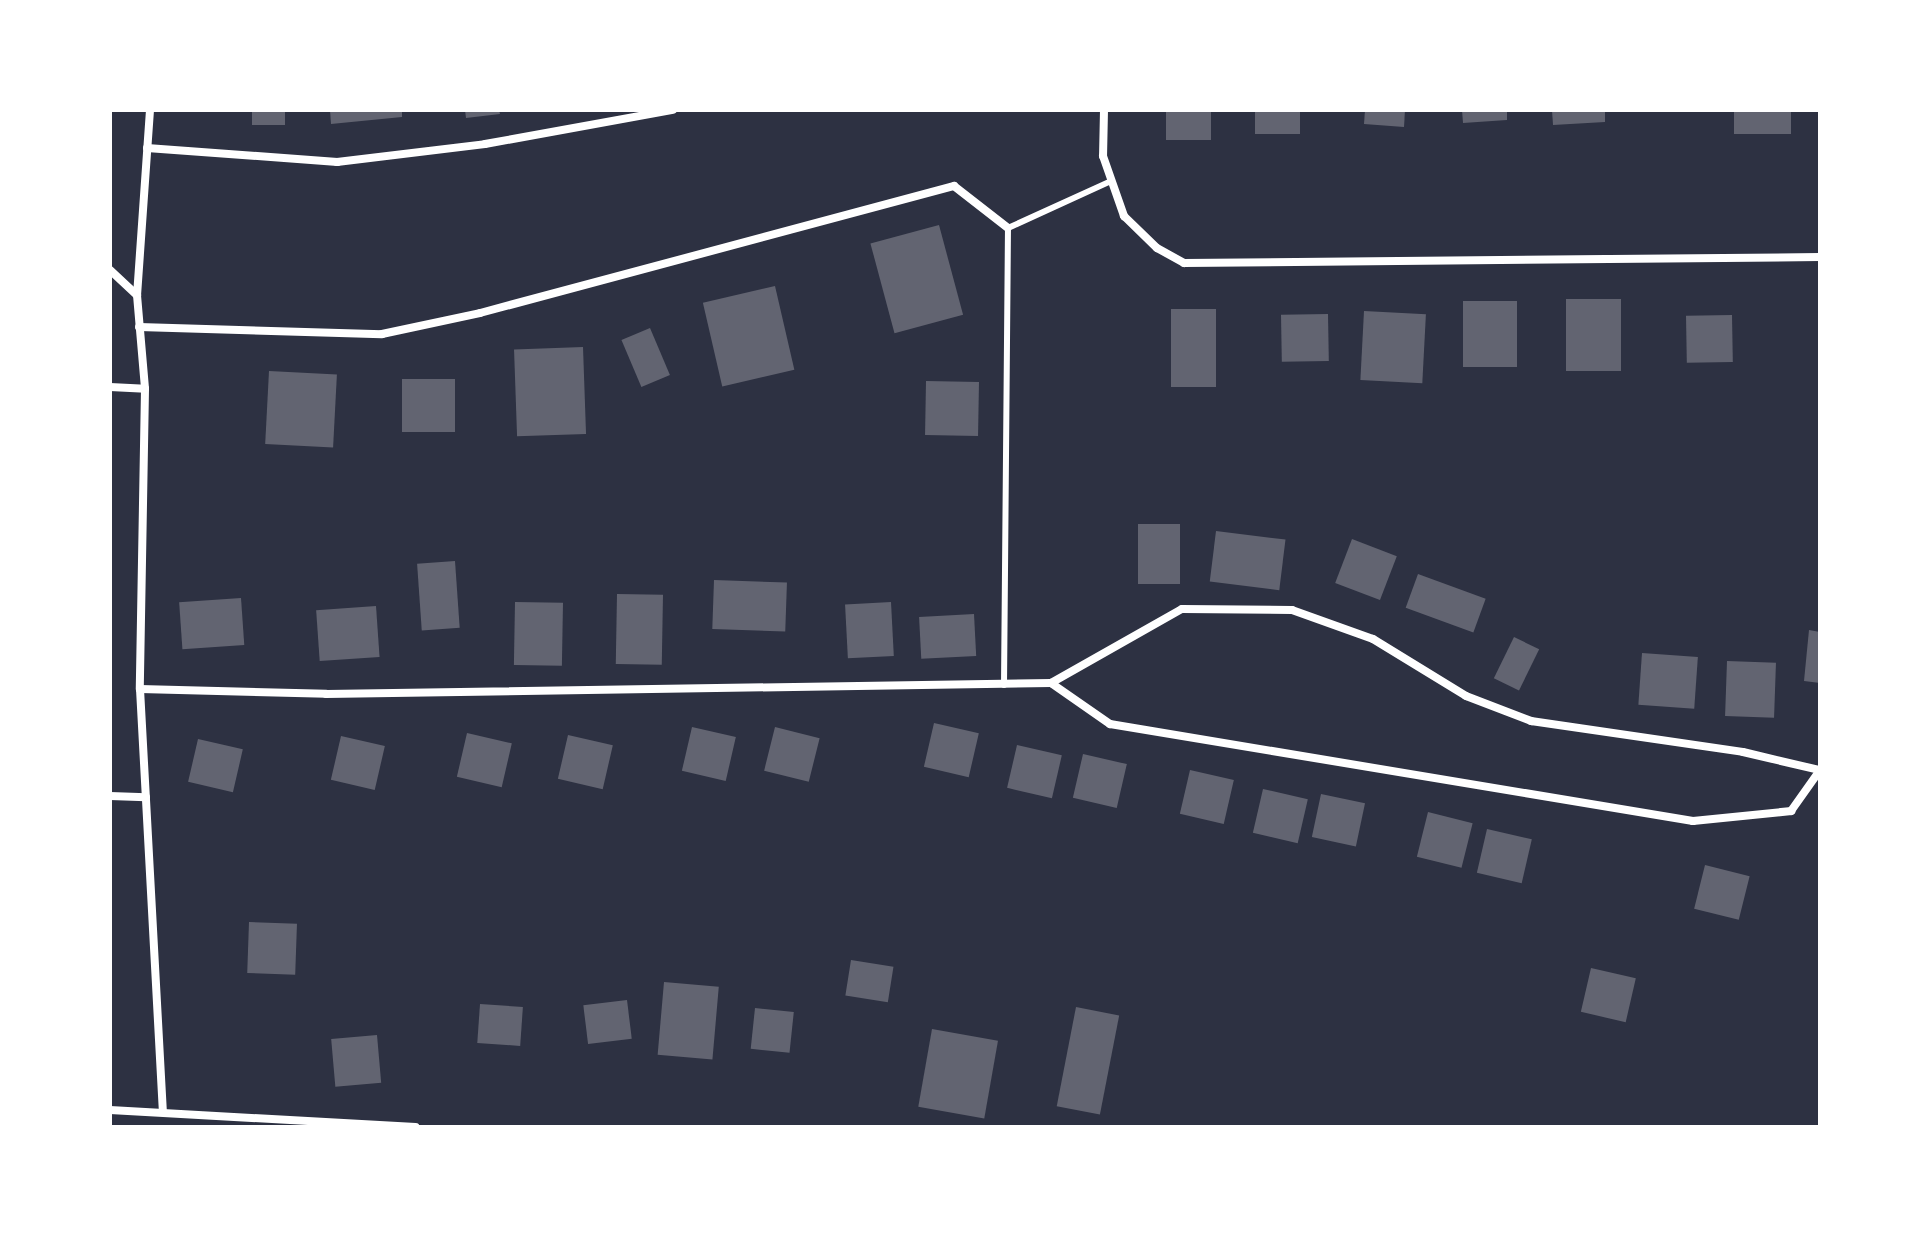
<!DOCTYPE html>
<html>
<head>
<meta charset="utf-8">
<style>
	body { margin:0 }
	#map { position:relative; width:1930px; height:1237px; overflow:hidden; background:#2d3142; font-family:"PT Sans",sans-serif }
	div>[style] { position:absolute }
	.building>* { inset:0; background:#626471; transform-origin:0 0 }
	.service>* { height:6px; margin:-3px; padding:0 3px; transform-origin:3px; border-radius:3px; background:#fff }
	.minor>* { height:8px; margin:-4px; padding:0 4px; transform-origin:4px; border-radius:4px; background:#fff }
	span { translate:-50% -50%; white-space:nowrap; text-align:center; line-height:1.15; -webkit-text-stroke:8px #fff; paint-order:stroke }
	.frame { position:absolute; inset:0; border:112px solid #fff; pointer-events:none }
</style>
</head>
<body>
<div id="map">
	<div class="building">
		<i style="left:252px;top:110px;width:33px;height:15px"></i>
		<i style="clip-path:polygon(330px 110px,402px 110px,402px 117px,331px 124px)"></i>
		<i style="clip-path:polygon(465px 110px,499px 110px,500px 114px,466px 118px)"></i>
		<i style="left:1166px;top:110px;width:45px;height:30px"></i>
		<i style="left:1255px;top:110px;width:45px;height:24px"></i>
		<i style="clip-path:polygon(1365px 110px,1405px 110px,1404px 127px,1364px 124px)"></i>
		<i style="clip-path:polygon(1462px 110px,1507px 110px,1507px 120px,1463px 123px)"></i>
		<i style="clip-path:polygon(1552px 110px,1605px 110px,1605px 122px,1553px 125px)"></i>
		<i style="left:1734px;top:110px;width:57px;height:24px"></i>
		<i style="left:939px;top:225px;width:93px;height:71px;rotate:75deg"></i>
		<i style="left:775px;top:286px;width:86px;height:74px;rotate:77deg"></i>
		<i style="left:1566px;top:299px;width:55px;height:72px"></i>
		<i style="left:1463px;top:301px;width:54px;height:66px"></i>
		<i style="left:1171px;top:309px;width:45px;height:78px"></i>
		<i style="left:1364px;top:311px;width:62px;height:69px;rotate:3deg"></i>
		<i style="left:1328px;top:314px;width:47px;height:47px;rotate:89deg"></i>
		<i style="left:1732px;top:315px;width:47px;height:46px;rotate:89deg"></i>
		<i style="left:650px;top:328px;width:51px;height:31px;rotate:67deg"></i>
		<i style="left:583px;top:347px;width:87px;height:69px;rotate:88deg"></i>
		<i style="left:269px;top:371px;width:68px;height:73px;rotate:3deg"></i>
		<i style="left:402px;top:379px;width:53px;height:53px"></i>
		<i style="left:926px;top:381px;width:53px;height:54px;rotate:1deg"></i>
		<i style="left:1180px;top:524px;width:60px;height:42px;rotate:90deg"></i>
		<i style="left:1216px;top:531px;width:70px;height:51px;rotate:7deg"></i>
		<i style="left:1352px;top:539px;width:48px;height:47px;rotate:21deg"></i>
		<i style="left:455px;top:561px;width:67px;height:38px;rotate:86deg"></i>
		<i style="left:1418px;top:574px;width:72px;height:36px;rotate:20deg"></i>
		<i style="left:714px;top:580px;width:73px;height:49px;rotate:2deg"></i>
		<i style="left:617px;top:594px;width:46px;height:70px;rotate:1deg"></i>
		<i style="left:241px;top:598px;width:47px;height:62px;rotate:86deg"></i>
		<i style="left:515px;top:602px;width:48px;height:63px;rotate:1deg"></i>
		<i style="left:891px;top:602px;width:54px;height:46px;rotate:87deg"></i>
		<i style="left:376px;top:606px;width:51px;height:60px;rotate:86deg"></i>
		<i style="left:974px;top:614px;width:42px;height:55px;rotate:87deg"></i>
		<i style="clip-path:polygon(1809px 630px,1820px 632px,1820px 683px,1804px 681px)"></i>
		<i style="left:1514px;top:637px;width:28px;height:46px;rotate:26deg"></i>
		<i style="left:1642px;top:653px;width:56px;height:52px;rotate:4deg"></i>
		<i style="left:1727px;top:661px;width:49px;height:55px;rotate:2deg"></i>
		<i style="left:934px;top:723px;width:46px;height:45px;rotate:13deg"></i>
		<i style="left:692px;top:727px;width:45px;height:45px;rotate:13deg"></i>
		<i style="left:775px;top:727px;width:46px;height:45px;rotate:14deg"></i>
		<i style="left:467px;top:733px;width:46px;height:45px;rotate:13deg"></i>
		<i style="left:568px;top:735px;width:46px;height:45px;rotate:13deg"></i>
		<i style="left:341px;top:736px;width:45px;height:45px;rotate:13deg"></i>
		<i style="left:198px;top:739px;width:46px;height:44px;rotate:13deg"></i>
		<i style="left:1017px;top:745px;width:46px;height:44px;rotate:13deg"></i>
		<i style="left:1083px;top:754px;width:45px;height:45px;rotate:13deg"></i>
		<i style="left:1190px;top:770px;width:45px;height:45px;rotate:13deg"></i>
		<i style="left:1263px;top:789px;width:46px;height:45px;rotate:13deg"></i>
		<i style="left:1321px;top:794px;width:45px;height:44px;rotate:12deg"></i>
		<i style="left:1428px;top:812px;width:46px;height:46px;rotate:14deg"></i>
		<i style="left:1487px;top:829px;width:46px;height:45px;rotate:13deg"></i>
		<i style="left:1705px;top:865px;width:46px;height:45px;rotate:14deg"></i>
		<i style="left:249px;top:922px;width:48px;height:51px;rotate:2deg"></i>
		<i style="left:851px;top:960px;width:43px;height:36px;rotate:9deg"></i>
		<i style="left:1591px;top:968px;width:46px;height:45px;rotate:13deg"></i>
		<i style="left:664px;top:982px;width:55px;height:73px;rotate:5deg"></i>
		<i style="left:627px;top:1000px;width:39px;height:44px;rotate:83deg"></i>
		<i style="left:480px;top:1004px;width:43px;height:39px;rotate:4deg"></i>
		<i style="left:1076px;top:1007px;width:44px;height:101px;rotate:11deg"></i>
		<i style="left:755px;top:1008px;width:39px;height:41px;rotate:6deg"></i>
		<i style="left:932px;top:1029px;width:67px;height:79px;rotate:10deg"></i>
		<i style="left:377px;top:1035px;width:48px;height:46px;rotate:85deg"></i>
	</div>
	<div class="service">
		<i style="left:1004px;top:685px;width:457px;rotate:-89.5deg"></i>
		<i style="left:1008px;top:228px;width:113px;rotate:-24.5deg"></i>
	</div>
	<div class="minor">
		<i style="left:150px;top:110px;width:185px;rotate:94deg"></i>
		<i style="left:137px;top:295px;width:94px;rotate:85.1deg"></i>
		<i style="left:145px;top:389px;width:300px;rotate:91deg"></i>
		<i style="left:140px;top:689px;width:421px;rotate:86.9deg"></i>
		<i style="left:1104px;top:110px;width:46px;rotate:91.2deg"></i>
		<i style="left:1103px;top:156px;width:64px;rotate:70.7deg"></i>
		<i style="left:1124px;top:216px;width:46px;rotate:44.1deg"></i>
		<i style="left:1157px;top:248px;width:31px;rotate:29deg"></i>
		<i style="left:1184px;top:263px;width:636px;rotate:-0.54deg"></i>
		<i style="left:147px;top:148px;width:191px;rotate:4.2deg"></i>
		<i style="left:337px;top:162px;width:149px;rotate:-6.9deg"></i>
		<i style="left:485px;top:144px;width:191px;rotate:-10.3deg"></i>
		<i style="left:110px;top:270px;width:37px;rotate:43deg"></i>
		<i style="left:139px;top:327px;width:243px;rotate:1.7deg"></i>
		<i style="left:382px;top:334px;width:100px;rotate:-12.1deg"></i>
		<i style="left:480px;top:313px;width:491px;rotate:-15deg"></i>
		<i style="left:954px;top:186px;width:68px;rotate:37.9deg"></i>
		<i style="left:110px;top:387px;width:35px;rotate:3deg"></i>
		<i style="left:1051px;top:683px;width:150px;rotate:-29.5deg"></i>
		<i style="left:1182px;top:609px;width:110px;rotate:0.5deg"></i>
		<i style="left:1292px;top:610px;width:86px;rotate:19.7deg"></i>
		<i style="left:1373px;top:639px;width:109px;rotate:31.5deg"></i>
		<i style="left:1466px;top:696px;width:70px;rotate:21deg"></i>
		<i style="left:1531px;top:721px;width:214px;rotate:8.3deg"></i>
		<i style="left:1743px;top:752px;width:78px;rotate:13.3deg"></i>
		<i style="left:140px;top:689px;width:186px;rotate:1.5deg"></i>
		<i style="left:326px;top:694px;width:725px;rotate:-0.87deg"></i>
		<i style="left:1051px;top:683px;width:72px;rotate:34.8deg"></i>
		<i style="left:1110px;top:724px;width:591px;rotate:9.45deg"></i>
		<i style="left:1693px;top:821px;width:99px;rotate:-5.8deg"></i>
		<i style="left:1791px;top:811px;width:50px;rotate:-54.7deg"></i>
		<i style="left:110px;top:796px;width:36px;rotate:2deg"></i>
		<i style="left:110px;top:1110px;width:306px;rotate:3.2deg"></i>
	</div>
	<div class="frame"></div>
</div>
</body>
</html>
